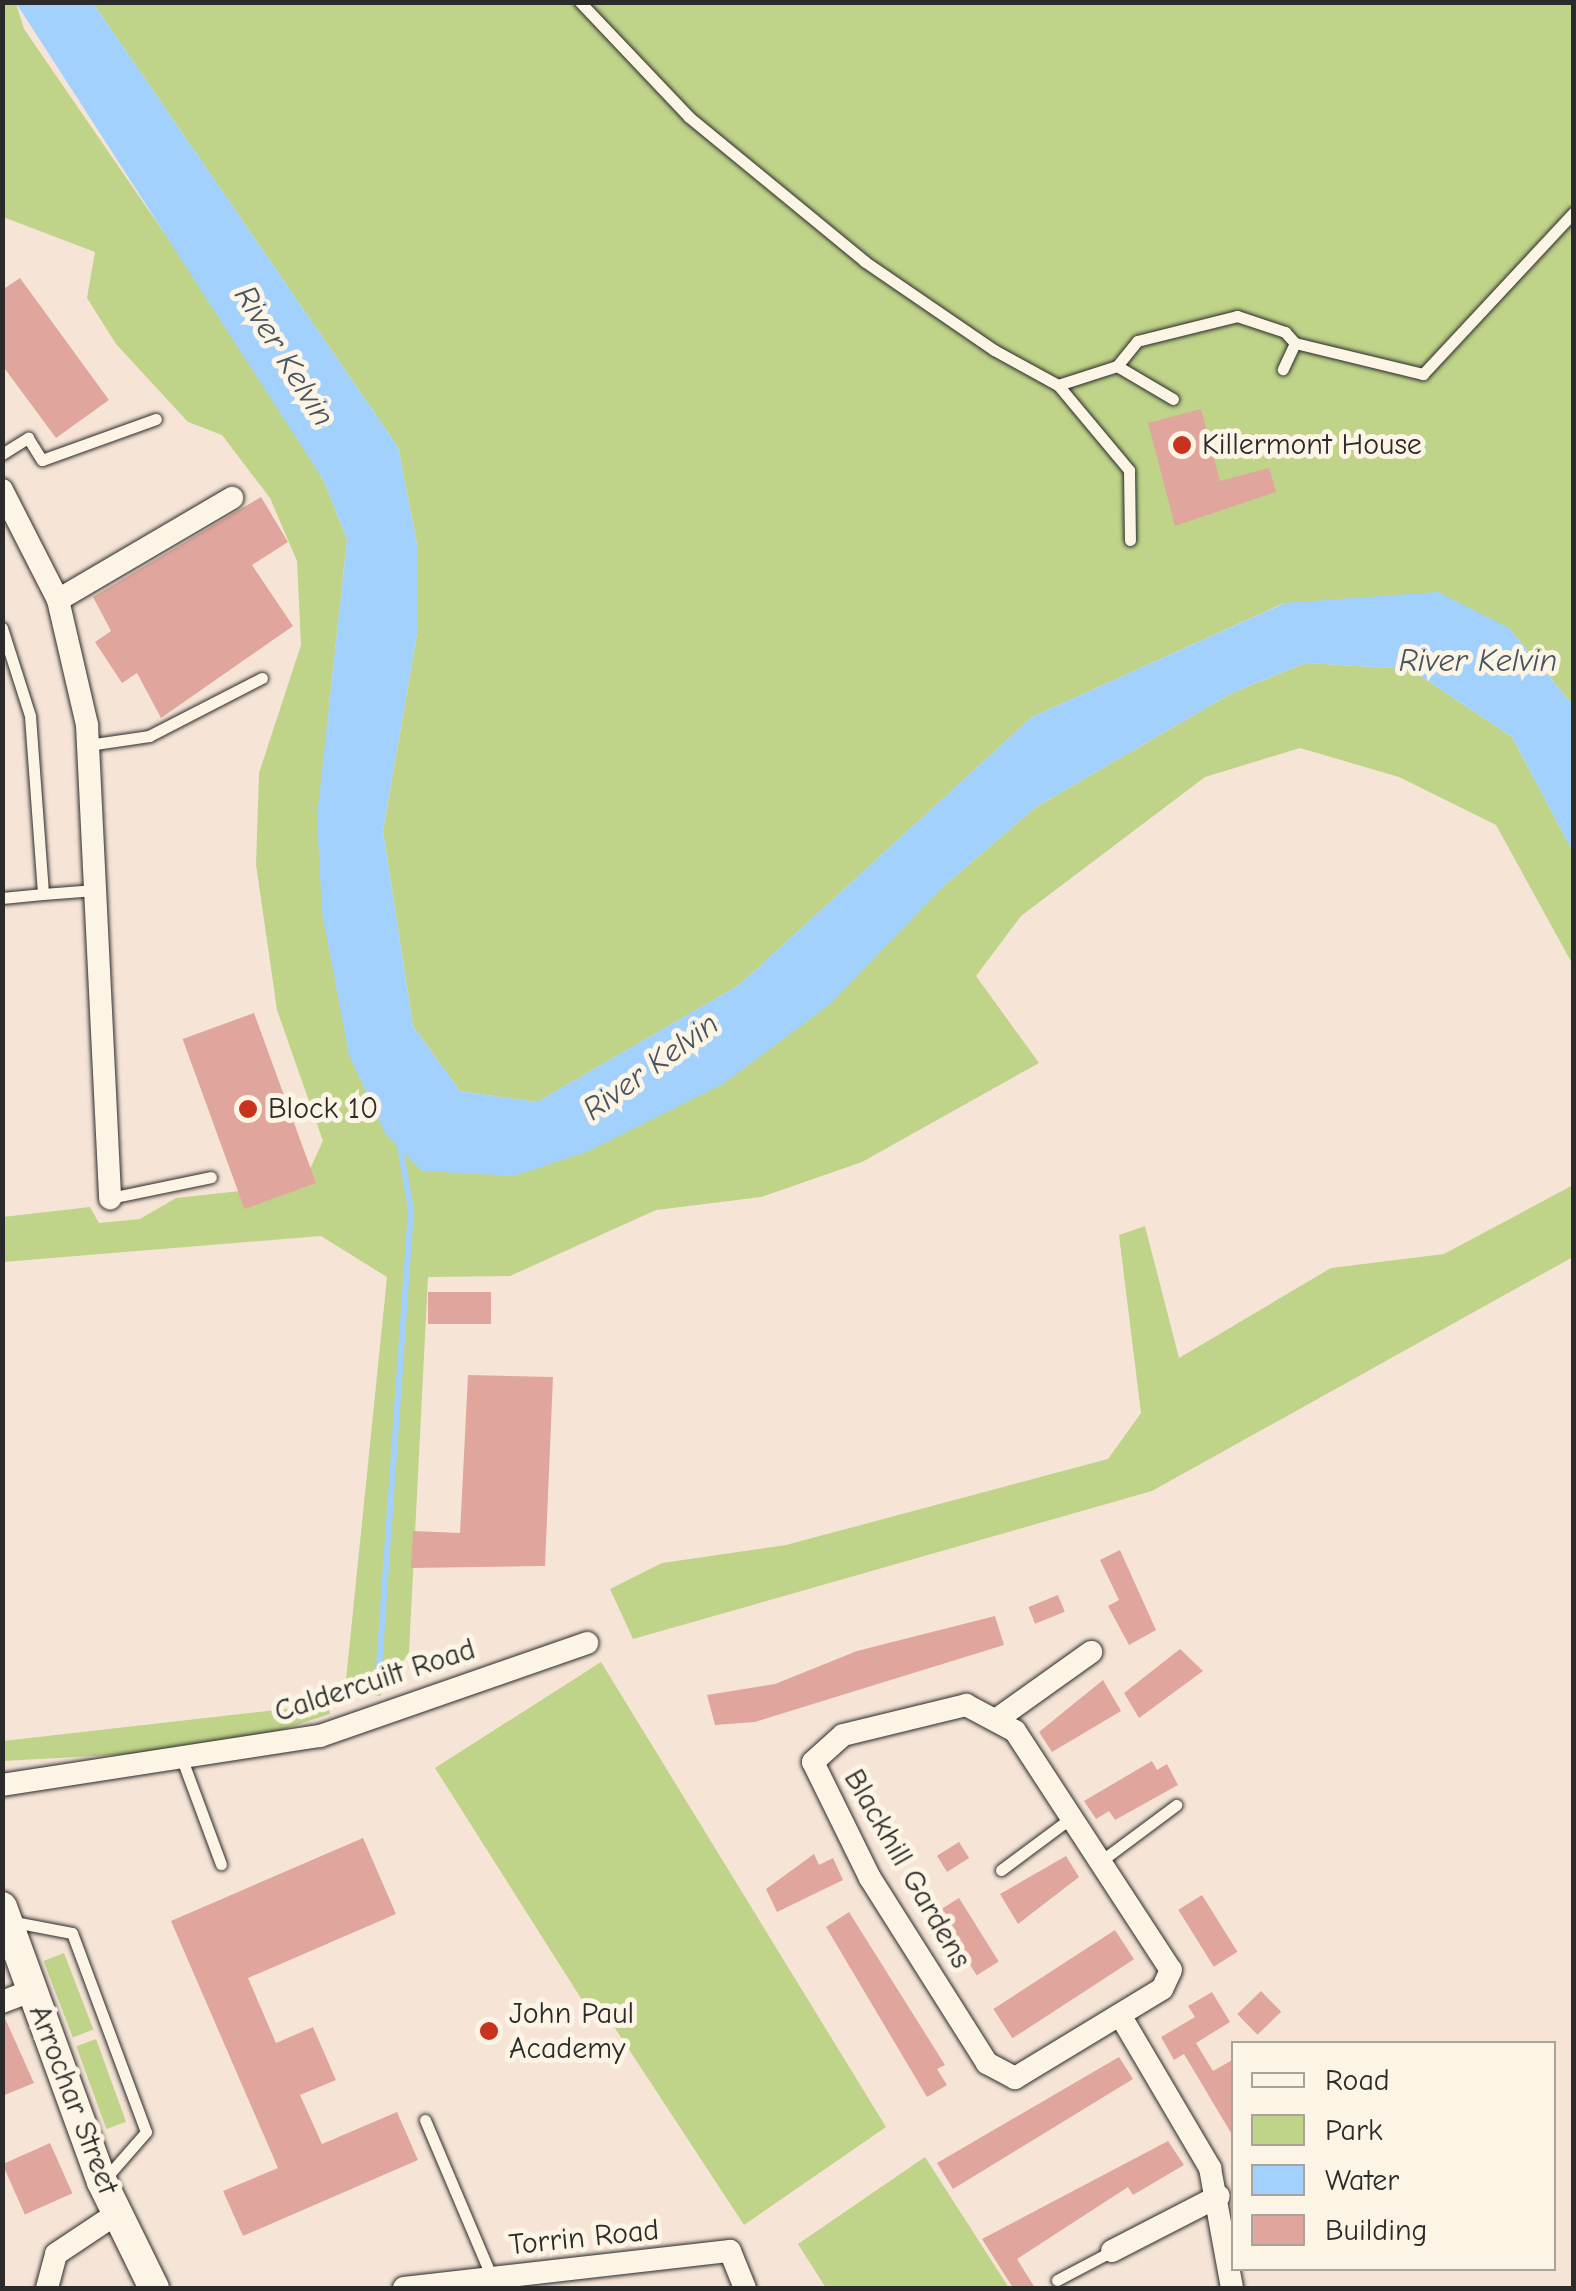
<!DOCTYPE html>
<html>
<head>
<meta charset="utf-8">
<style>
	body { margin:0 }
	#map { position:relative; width:1576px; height:2291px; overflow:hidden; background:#f6e5d7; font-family:"Comic Neue",sans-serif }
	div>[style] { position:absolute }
	.green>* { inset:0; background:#bfd389; transform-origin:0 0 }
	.water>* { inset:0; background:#a3d1fe }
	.stream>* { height:6px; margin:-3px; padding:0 3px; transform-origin:3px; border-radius:3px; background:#a3d1fe }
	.building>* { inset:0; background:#e0a69d; transform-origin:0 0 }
	.roads { filter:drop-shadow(0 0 2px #2b2b2b) drop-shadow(0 0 2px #2b2b2b) }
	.service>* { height:11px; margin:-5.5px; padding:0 5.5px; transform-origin:5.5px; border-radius:5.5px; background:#fcf5e5 }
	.minor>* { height:22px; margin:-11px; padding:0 11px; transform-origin:11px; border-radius:11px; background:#fcf5e5 }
	.tertiary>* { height:30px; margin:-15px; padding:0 15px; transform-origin:15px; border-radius:15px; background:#fcf5e5 }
	.dots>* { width:28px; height:28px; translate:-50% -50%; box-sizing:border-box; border:5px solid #fcf5e5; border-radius:50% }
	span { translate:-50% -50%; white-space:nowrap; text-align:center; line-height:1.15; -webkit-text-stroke:10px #fcf5e5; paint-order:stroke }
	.poi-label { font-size:30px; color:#2b2b2b }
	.left { translate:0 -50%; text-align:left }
	.street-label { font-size:30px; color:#2b2b2b }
	.water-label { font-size:32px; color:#495460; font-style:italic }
	.frame { position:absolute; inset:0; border:5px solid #2b2b2b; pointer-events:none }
	.legend { position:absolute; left:1231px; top:2041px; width:325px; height:230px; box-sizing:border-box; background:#fcf5e5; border:2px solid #a8a49b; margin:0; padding:12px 18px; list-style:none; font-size:30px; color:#2b2b2b }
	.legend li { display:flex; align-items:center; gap:20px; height:50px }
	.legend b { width:50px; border:2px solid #a8a49b }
</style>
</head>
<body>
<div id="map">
	<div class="green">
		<i style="clip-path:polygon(3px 3px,16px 3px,24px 29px,224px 320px,324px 481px,347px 540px,329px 707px,422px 1171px,460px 1171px,945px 885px,1036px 807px,1232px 693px,1306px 663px,1410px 669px,1512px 737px,1573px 852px,1573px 965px,1496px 825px,1399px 777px,1300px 748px,1205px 777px,1021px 916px,976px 976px,1039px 1063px,862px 1162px,761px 1197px,656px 1210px,510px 1276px,428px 1277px,409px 1652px,380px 1696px,345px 1690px,387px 1277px,321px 1236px,3px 1262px,3px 1217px,90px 1207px,99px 1223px,140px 1219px,176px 1198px,303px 1184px,323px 1141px,277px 1010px,256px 864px,259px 773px,301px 645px,297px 561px,270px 498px,222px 435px,188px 422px,116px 344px,87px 298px,95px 252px,3px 217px)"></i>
		<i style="clip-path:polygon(93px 3px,1571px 3px,1573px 705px,1509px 628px,1284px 603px,1032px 717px,739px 985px,537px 1102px,460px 1091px,413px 1026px,383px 831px,417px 634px,417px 544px,398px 447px)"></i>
		<i style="clip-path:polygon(1573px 1185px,1573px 1257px,1152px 1491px,633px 1639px,610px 1589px,662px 1563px,786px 1545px,1108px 1459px,1141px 1413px,1119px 1235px,1145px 1226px,1179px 1358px,1331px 1268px,1444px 1254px)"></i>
		<i style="clip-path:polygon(601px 1662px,886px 2127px,744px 2225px,607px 2016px,596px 2022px,435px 1768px)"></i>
		<i style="clip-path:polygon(329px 1704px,330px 1714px,222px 1749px,3px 1761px,3px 1741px)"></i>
		<i style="left:64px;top:1953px;width:82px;height:22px;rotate:69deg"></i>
		<i style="left:96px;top:2039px;width:88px;height:21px;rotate:70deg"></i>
		<i style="clip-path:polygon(925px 2157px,1009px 2288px,826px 2288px,798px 2244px)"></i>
	</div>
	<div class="water">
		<i style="clip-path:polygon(16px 3px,93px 3px,398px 447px,417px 544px,417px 634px,383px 831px,413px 1026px,460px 1091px,537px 1102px,739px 985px,1032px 717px,1285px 603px,1438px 592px,1509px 628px,1573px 705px,1573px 852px,1512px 737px,1410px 669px,1306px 663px,1232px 693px,1036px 807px,945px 885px,829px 1005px,723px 1084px,587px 1152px,514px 1176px,422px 1171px,385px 1133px,349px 1055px,322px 912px,317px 817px,347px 540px,324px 481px)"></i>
	</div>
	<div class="stream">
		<i style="left:379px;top:1667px;width:458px;rotate:-86deg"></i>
		<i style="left:411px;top:1210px;width:65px;rotate:-99.8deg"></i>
	</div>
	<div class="building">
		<i style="clip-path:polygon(20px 278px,109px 400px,56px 438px,2px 365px,2px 290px)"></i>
		<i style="clip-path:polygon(1201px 409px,1220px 481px,1269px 468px,1276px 492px,1175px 526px,1148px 423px)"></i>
		<i style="clip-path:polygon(261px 497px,288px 542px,252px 565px,293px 626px,161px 718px,137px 673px,122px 683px,95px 642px,111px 631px,93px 597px)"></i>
		<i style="left:254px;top:1013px;width:181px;height:76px;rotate:70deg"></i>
		<i style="left:428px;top:1292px;width:63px;height:32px"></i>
		<i style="clip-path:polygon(468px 1375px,553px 1377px,545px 1566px,411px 1568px,413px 1531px,460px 1533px)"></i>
		<i style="clip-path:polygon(1120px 1550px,1156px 1630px,1129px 1645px,1108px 1606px,1119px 1600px,1100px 1560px)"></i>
		<i style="left:1058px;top:1595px;width:18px;height:32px;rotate:68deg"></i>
		<i style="clip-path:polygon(995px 1616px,1004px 1645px,755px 1722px,715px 1725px,707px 1695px,775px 1684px,857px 1651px)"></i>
		<i style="clip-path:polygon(1180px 1649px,1203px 1671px,1139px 1718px,1124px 1693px)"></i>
		<i style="clip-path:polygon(1103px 1680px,1121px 1711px,1052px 1752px,1039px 1732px)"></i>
		<i style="clip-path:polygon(1152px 1761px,1157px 1770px,1167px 1764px,1178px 1785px,1115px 1820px,1109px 1811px,1096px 1819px,1084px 1801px)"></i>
		<i style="clip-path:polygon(363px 1838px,396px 1914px,248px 1978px,276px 2043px,313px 2027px,336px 2080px,300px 2095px,322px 2144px,397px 2112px,418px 2160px,243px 2236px,223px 2191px,278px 2168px,171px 1921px)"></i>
		<i style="left:959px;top:1842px;width:19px;height:26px;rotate:58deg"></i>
		<i style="clip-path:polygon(814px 1854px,819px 1865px,833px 1858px,843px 1880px,777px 1912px,766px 1889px)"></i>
		<i style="clip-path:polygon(1066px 1856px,1079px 1877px,1018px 1924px,1000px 1894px)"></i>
		<i style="left:1202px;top:1895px;width:67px;height:28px;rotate:58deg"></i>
		<i style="left:959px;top:1898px;width:75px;height:26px;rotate:58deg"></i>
		<i style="clip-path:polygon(849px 1912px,945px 2065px,937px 2069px,947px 2085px,927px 2097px,826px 1927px)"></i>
		<i style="left:1115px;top:1930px;width:35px;height:145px;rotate:57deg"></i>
		<i style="left:1261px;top:1991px;width:29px;height:33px;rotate:46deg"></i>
		<i style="clip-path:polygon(1212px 1992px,1230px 2022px,1196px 2043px,1213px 2071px,1234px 2059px,1234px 2138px,1184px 2054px,1174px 2060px,1161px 2037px,1195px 2017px,1188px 2006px)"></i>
		<i style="clip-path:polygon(4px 2016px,34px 2083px,2px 2096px,2px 2017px)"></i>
		<i style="clip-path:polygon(1119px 2057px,1133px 2079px,953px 2189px,937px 2163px)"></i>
		<i style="clip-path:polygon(1168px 2141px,1184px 2165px,1133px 2195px,1128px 2187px,1017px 2259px,1035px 2288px,1013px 2288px,982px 2239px)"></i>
		<i style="left:50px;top:2143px;width:55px;height:52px;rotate:66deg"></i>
	</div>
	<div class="roads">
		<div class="service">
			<i style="left:580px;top:2px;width:158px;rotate:46.5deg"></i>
			<i style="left:689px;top:117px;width:227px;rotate:39.4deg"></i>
			<i style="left:864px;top:261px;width:158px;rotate:34.4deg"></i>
			<i style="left:994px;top:350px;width:73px;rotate:28.7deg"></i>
			<i style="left:1058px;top:385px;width:62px;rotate:-17.9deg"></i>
			<i style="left:1117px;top:366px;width:65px;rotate:30.5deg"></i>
			<i style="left:1295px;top:343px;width:132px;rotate:13.6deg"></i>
			<i style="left:1423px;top:374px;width:221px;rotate:-47deg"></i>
			<i style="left:1117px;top:366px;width:32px;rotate:-51deg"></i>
			<i style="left:1137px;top:341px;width:103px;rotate:-14deg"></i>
			<i style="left:1237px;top:316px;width:51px;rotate:18.4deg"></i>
			<i style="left:1285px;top:332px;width:15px;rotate:48deg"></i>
			<i style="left:1295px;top:343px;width:29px;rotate:115deg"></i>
			<i style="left:1058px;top:385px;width:111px;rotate:50.1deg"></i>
			<i style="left:1129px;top:470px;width:70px;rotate:89.2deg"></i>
			<i style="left:2px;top:454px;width:31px;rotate:-32deg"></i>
			<i style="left:28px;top:438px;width:26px;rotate:58deg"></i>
			<i style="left:42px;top:460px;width:121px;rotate:-19.8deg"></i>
			<i style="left:2px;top:628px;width:92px;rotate:72.3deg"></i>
			<i style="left:30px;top:716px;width:178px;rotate:85.8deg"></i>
			<i style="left:43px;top:894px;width:52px;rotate:-4.4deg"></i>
			<i style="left:88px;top:745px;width:62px;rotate:-8.4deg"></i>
			<i style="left:149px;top:736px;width:127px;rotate:-27.2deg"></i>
			<i style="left:2px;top:898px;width:41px;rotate:-5.6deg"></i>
			<i style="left:110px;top:1198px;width:103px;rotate:-11.7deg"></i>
			<i style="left:183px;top:1762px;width:109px;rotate:69.6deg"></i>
			<i style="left:1101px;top:1861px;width:94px;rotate:-36.7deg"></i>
			<i style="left:1001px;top:1870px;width:89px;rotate:-36.7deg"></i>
			<i style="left:9px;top:1921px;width:64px;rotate:10.8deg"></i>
			<i style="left:72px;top:1933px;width:212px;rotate:69.6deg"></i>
			<i style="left:146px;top:2132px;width:62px;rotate:131.1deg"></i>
			<i style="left:425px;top:2120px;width:172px;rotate:67deg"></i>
			<i style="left:1057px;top:2280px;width:62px;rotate:-27.8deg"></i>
		</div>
		<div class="minor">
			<i style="left:2px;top:490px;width:123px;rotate:63deg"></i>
			<i style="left:58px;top:600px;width:128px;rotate:76.9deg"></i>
			<i style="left:87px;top:725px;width:474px;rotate:87.2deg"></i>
			<i style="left:58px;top:600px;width:202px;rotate:-30.4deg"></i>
			<i style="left:966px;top:1705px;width:55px;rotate:28deg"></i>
			<i style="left:1015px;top:1731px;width:285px;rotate:56.9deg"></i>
			<i style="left:1171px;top:1970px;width:21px;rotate:115deg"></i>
			<i style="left:1162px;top:1989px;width:172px;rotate:148.8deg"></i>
			<i style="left:1015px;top:2078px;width:32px;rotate:-152deg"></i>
			<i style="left:987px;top:2063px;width:219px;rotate:-122.3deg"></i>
			<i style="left:870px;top:1878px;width:129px;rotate:-116.2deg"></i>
			<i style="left:813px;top:1762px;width:40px;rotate:-42deg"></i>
			<i style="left:843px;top:1735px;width:127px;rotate:-13.7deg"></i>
			<i style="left:1000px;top:1717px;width:112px;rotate:-35.5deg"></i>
			<i style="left:2px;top:1785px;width:322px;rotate:-8.8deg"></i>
			<i style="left:320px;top:1736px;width:283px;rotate:-19.2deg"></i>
			<i style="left:2px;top:2002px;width:31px;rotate:-21deg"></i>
			<i style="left:1120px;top:2015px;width:178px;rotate:59.5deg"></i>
			<i style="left:1210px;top:2168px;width:122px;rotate:79.6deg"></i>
			<i style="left:1112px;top:2251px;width:120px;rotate:-27.2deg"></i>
			<i style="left:47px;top:2288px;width:35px;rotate:-75deg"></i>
			<i style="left:56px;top:2254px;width:72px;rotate:-33.7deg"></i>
			<i style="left:404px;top:2288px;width:328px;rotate:-6.5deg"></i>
			<i style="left:730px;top:2251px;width:40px;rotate:68deg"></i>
		</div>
		<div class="tertiary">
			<i style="left:2px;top:1907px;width:293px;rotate:70deg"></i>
			<i style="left:102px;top:2182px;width:118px;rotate:63.9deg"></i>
		</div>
	</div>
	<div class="dots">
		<i style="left:1182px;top:445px;background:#c8321e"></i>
		<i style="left:248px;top:1109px;background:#c8321e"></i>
		<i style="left:489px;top:2031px;background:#c8321e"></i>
	</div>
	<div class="poi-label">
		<span class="left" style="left:1202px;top:445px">Killermont House</span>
		<span class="left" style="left:268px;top:1109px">Block 10</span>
		<span class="left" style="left:509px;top:2031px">John Paul<br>Academy</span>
	</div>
	<div class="street-label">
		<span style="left:375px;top:1681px;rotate:-18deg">Caldercuilt Road</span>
		<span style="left:907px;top:1869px;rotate:60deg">Blackhill Gardens</span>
		<span style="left:73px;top:2100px;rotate:69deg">Arrochar Street</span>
		<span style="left:584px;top:2238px;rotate:-6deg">Torrin Road</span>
	</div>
	<div class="water-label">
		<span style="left:284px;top:356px;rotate:58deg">River Kelvin</span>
		<span style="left:1478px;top:661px">River Kelvin</span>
		<span style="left:651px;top:1067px;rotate:-36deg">River Kelvin</span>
	</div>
	<div class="frame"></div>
	<ul class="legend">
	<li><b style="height:12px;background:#fcf5e5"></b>Road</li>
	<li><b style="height:28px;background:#bfd389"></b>Park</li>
	<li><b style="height:28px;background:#a3d1fe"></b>Water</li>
	<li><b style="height:28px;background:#e0a69d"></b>Building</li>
	</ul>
</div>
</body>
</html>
